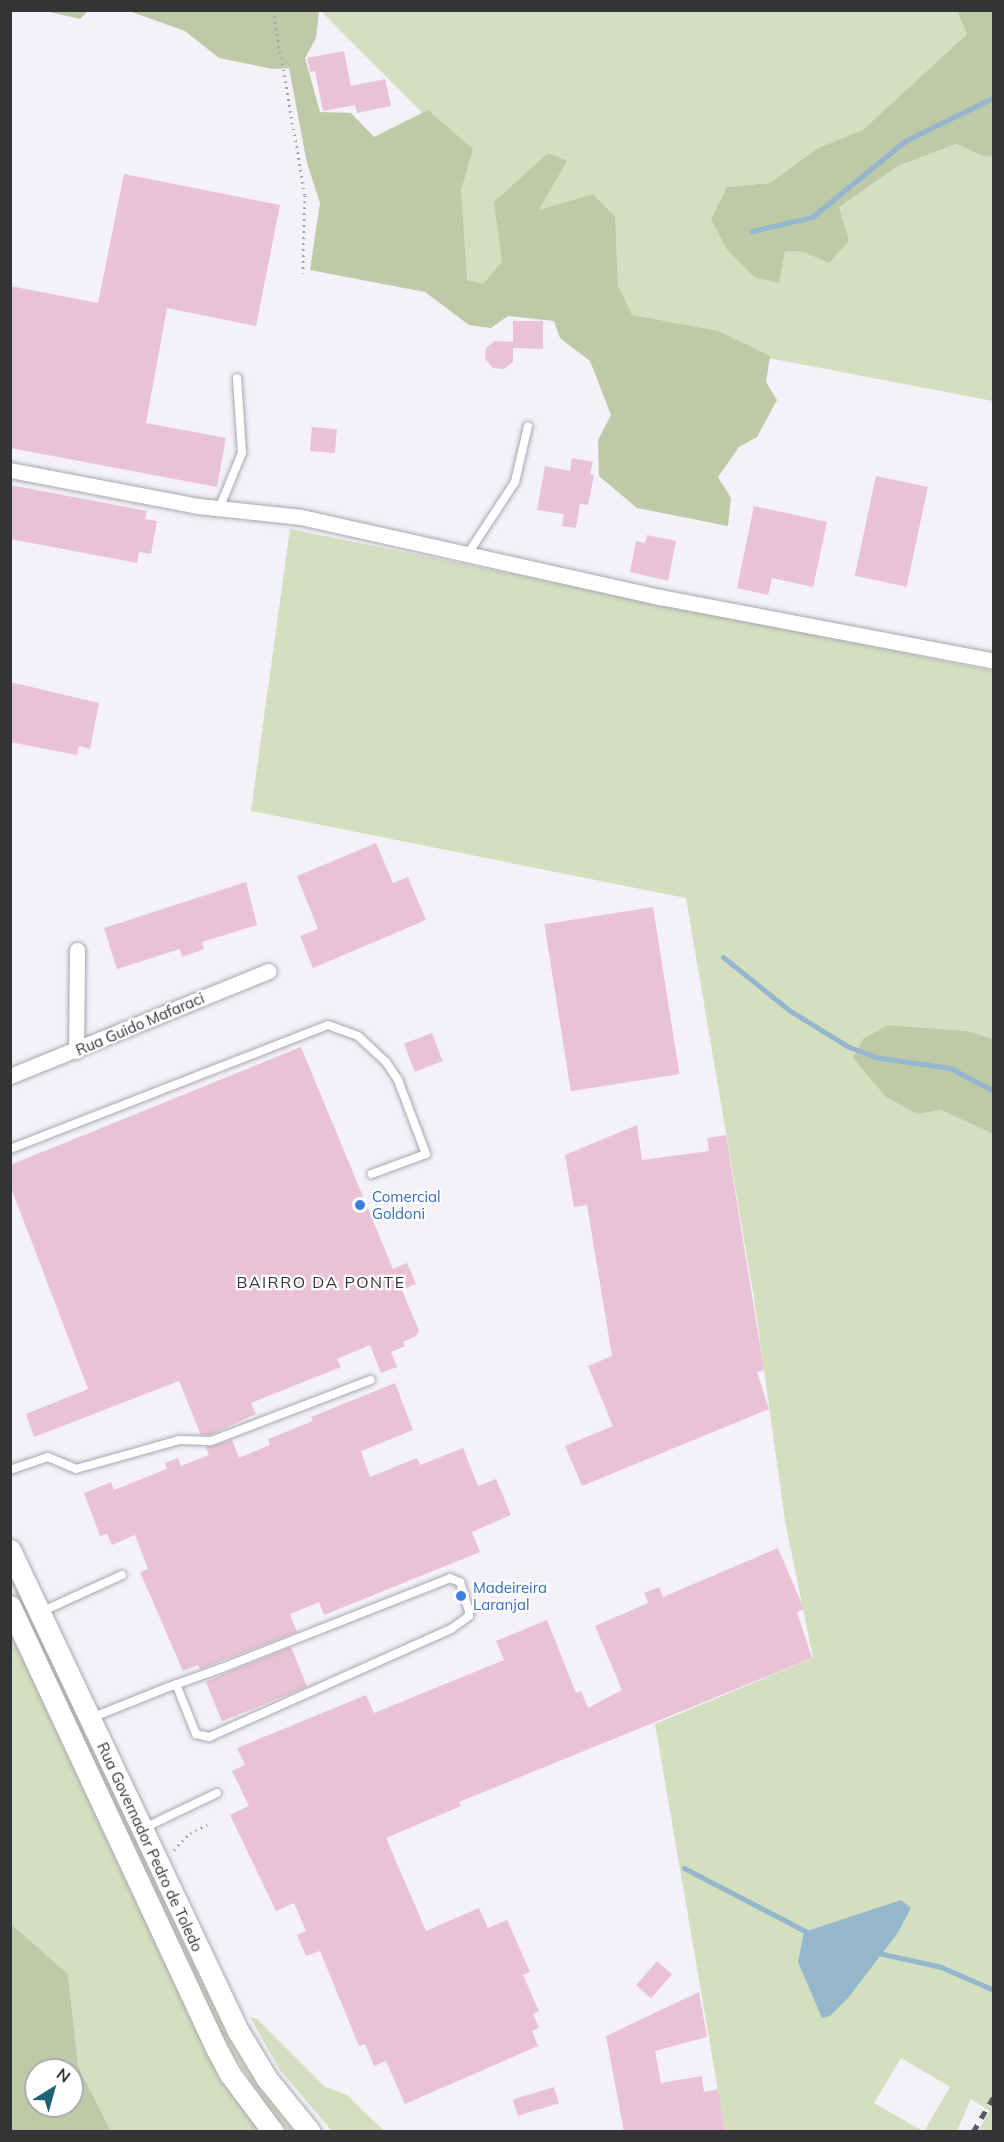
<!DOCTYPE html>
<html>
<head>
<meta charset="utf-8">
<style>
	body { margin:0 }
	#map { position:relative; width:1004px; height:2142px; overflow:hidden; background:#f4f1f9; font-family:Mulish,sans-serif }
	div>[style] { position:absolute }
	.green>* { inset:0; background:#d4dfc0 }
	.forest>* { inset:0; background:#bdc9a7 }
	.water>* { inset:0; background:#95b7cd }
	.stream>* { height:5px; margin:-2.5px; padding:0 2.5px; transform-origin:2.5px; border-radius:2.5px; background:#95b7cd }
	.building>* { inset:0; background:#e9c3d5; transform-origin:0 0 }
	.path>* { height:3px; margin-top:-1.5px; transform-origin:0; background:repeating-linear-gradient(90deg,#a6a4aa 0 1.5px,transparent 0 6px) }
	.roads { filter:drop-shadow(0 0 2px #aaa7af) drop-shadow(0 0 2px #aaa7af) }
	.service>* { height:8px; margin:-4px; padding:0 4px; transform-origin:4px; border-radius:4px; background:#fff }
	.minor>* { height:15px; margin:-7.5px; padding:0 7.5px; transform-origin:7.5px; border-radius:7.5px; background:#fff }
	.secondary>* { height:21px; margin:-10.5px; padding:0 10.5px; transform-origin:10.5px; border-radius:10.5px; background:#fff }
	.rail>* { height:4.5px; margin-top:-2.25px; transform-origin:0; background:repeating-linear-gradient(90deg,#5c5b5f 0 8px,transparent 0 16px) }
	.dots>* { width:16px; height:16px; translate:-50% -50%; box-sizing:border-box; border:3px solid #fff; border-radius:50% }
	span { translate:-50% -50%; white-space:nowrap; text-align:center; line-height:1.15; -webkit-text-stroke:4.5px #fff; paint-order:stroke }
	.street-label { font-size:15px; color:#343336 }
	.shop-label { font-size:15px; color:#366cbe }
	.left { translate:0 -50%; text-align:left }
	.neighbourhood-label { font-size:16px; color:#343336; letter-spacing:1.5px }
	.frame { position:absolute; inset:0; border:12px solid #343336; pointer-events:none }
	.north { position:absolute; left:24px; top:2058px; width:60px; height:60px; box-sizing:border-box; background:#fff; border:2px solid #aeadaf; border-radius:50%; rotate:37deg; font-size:16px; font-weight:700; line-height:24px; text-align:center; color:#343336 }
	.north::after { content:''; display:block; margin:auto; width:21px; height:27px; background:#1e6275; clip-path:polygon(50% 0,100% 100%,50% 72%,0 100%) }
</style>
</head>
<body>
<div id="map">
	<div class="green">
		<i style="clip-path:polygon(321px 11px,957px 11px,967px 34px,863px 131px,818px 148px,770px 183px,727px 187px,743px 265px,754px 277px,785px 251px,804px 252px,849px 241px,838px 207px,898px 166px,956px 144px,983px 156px,993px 157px,993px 401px,456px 298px,460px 151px)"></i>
		<i style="clip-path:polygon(290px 529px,993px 671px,993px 1039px,968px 1031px,888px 1025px,886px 1097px,917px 1114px,941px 1110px,993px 1134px,993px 2131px,978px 2131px,990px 2111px,971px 2099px,957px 2131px,924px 2131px,950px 2087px,901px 2058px,874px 2103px,923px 2131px,725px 2131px,655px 1724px,813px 1658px,785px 1521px,754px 1298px,686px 898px,251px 811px)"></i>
		<i style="clip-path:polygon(10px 1571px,228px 2036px,258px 2085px,294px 2131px,287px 2131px,271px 2113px,223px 2039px,11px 1584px)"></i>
		<i style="clip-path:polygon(10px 1626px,263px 2131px,111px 2131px,78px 2066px,68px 1974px,11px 1924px)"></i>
		<i style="clip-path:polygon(250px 2017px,257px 2019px,325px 2087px,347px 2095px,384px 2131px,332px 2131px,280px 2070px)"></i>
	</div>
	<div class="forest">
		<i style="clip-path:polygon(45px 11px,88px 10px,88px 11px,80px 19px)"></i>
		<i style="clip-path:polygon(129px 11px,319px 11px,316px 38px,305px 58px,320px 112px,351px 113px,374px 137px,428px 110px,473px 149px,461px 190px,467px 280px,483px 284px,502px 262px,494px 202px,548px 153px,567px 161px,539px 210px,593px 194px,615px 217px,618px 286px,632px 315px,718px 331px,770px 356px,766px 382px,777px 400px,757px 437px,739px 447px,718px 477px,731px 498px,728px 526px,637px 508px,599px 476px,598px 440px,611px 415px,590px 361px,560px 338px,554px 321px,508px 316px,491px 328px,469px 325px,425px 292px,310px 270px,320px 203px,307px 163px,289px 68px,273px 69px,219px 58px,185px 31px)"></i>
		<i style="clip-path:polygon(957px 11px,993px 11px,993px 157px,983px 156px,956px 144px,898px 166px,839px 207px,849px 241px,829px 263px,804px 252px,785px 251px,779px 283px,754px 277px,727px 250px,711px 219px,727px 187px,770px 183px,818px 148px,863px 130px,967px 34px)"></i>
		<i style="clip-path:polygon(888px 1025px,968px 1031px,993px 1039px,993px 1134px,941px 1110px,917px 1114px,886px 1097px,853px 1058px,863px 1039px)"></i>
		<i style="clip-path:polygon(evenodd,11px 1924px,68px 1974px,78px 2066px,111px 2131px,11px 2131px,11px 1924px,36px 2070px,72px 2070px,72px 2106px,36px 2106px,36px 2070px)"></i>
	</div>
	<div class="water">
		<i style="clip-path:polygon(901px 1900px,911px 1908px,897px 1934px,848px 1998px,830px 2016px,822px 2018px,798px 1962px,804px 1932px)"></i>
	</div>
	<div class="stream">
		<i style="left:752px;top:231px;width:62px;rotate:-13.1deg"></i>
		<i style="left:812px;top:217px;width:120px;rotate:-39.3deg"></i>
		<i style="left:905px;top:141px;width:99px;rotate:-26.3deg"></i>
		<i style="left:723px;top:957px;width:85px;rotate:38.8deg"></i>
		<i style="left:789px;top:1010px;width:70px;rotate:31.7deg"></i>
		<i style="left:849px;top:1047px;width:33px;rotate:20deg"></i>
		<i style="left:880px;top:1058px;width:71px;rotate:8.1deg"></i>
		<i style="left:950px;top:1068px;width:50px;rotate:27.6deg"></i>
		<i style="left:684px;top:1868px;width:143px;rotate:27.5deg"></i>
		<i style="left:874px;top:1952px;width:69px;rotate:12.6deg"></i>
		<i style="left:941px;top:1967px;width:58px;rotate:23.5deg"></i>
	</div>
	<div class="building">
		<i style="clip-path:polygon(344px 51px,351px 86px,385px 79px,391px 106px,357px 113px,355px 105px,323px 111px,315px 71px,310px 72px,307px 58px)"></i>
		<i style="clip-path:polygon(124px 174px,280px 205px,256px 326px,167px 308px,146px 423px,226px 438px,217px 487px,10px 448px,10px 286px,98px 303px)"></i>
		<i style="clip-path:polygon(513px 321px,543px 321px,543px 349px,513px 348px,513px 362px,504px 369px,493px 368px,485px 359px,486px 348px,495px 341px,513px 342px)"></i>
		<i style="left:312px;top:427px;width:25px;height:24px;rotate:5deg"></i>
		<i style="clip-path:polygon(572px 458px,593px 462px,590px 474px,594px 475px,588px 505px,580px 504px,576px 528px,562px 526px,564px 514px,537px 510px,545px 466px,570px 471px)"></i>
		<i style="left:876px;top:476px;width:53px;height:102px;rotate:12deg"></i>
		<i style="clip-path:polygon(10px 485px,147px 511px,145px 519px,157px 521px,151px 554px,139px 552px,137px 563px,10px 539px)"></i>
		<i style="clip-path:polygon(754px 506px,827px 522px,813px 587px,772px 578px,768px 595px,737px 588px)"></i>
		<i style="clip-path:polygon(647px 535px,676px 541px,668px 581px,630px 572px,636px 541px,645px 543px)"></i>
		<i style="clip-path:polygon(10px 682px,99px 703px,90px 749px,79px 746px,77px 755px,10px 742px)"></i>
		<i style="clip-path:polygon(376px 843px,393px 883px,408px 877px,426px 920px,313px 968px,300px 936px,318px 929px,297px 876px)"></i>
		<i style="clip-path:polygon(246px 882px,257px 925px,202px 942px,204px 949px,182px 957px,180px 949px,117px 969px,104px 928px)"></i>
		<i style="left:653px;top:907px;width:169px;height:110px;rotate:81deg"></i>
		<i style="left:432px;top:1033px;width:30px;height:30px;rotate:69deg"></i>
		<i style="clip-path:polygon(301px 1047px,393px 1269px,407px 1263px,416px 1284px,402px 1290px,419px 1331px,416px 1336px,403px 1342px,405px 1346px,391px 1352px,397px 1367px,381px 1373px,370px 1345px,337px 1359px,341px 1367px,251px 1403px,256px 1414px,210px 1435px,201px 1435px,179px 1381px,34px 1437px,26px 1414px,88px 1389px,10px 1185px,10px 1165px)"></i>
		<i style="clip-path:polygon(637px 1125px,642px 1160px,709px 1151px,707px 1138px,726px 1135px,764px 1370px,757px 1372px,769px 1409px,582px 1486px,565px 1446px,613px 1426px,588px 1366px,612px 1356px,587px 1205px,574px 1207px,565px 1155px)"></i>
		<i style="clip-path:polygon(395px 1383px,413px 1430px,361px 1451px,370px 1477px,417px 1458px,420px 1465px,463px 1448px,478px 1486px,496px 1479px,511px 1515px,472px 1532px,480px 1552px,324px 1615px,319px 1602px,290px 1614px,297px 1632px,200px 1669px,198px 1665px,183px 1671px,140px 1572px,148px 1569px,135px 1535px,112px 1545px,107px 1534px,100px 1536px,84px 1493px,111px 1482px,114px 1490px,167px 1469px,165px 1463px,178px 1458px,181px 1466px,209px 1455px,206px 1447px,232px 1440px,239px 1458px,270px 1445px,268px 1439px,313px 1421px,311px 1417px)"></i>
		<i style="clip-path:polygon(778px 1548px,804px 1609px,797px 1612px,812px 1658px,459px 1802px,461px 1806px,386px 1838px,426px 1931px,479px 1908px,488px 1928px,507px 1920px,530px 1972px,523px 1975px,539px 2011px,533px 2014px,539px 2028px,532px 2031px,538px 2046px,405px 2104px,386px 2061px,374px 2066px,365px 2044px,359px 2046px,320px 1951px,306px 1956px,297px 1935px,306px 1931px,294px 1903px,276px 1911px,230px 1815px,249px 1806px,232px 1771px,245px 1765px,237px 1748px,366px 1695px,374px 1713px,504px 1660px,496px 1641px,547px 1620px,576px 1693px,581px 1691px,588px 1708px,622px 1690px,595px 1626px,648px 1603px,644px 1593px,659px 1587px,663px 1597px)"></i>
		<i style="left:291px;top:1647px;width:43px;height:92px;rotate:68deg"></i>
		<i style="left:657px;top:1961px;width:20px;height:32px;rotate:41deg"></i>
		<i style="clip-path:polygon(699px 1992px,707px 2037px,655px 2051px,661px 2083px,702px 2076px,704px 2092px,718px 2089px,725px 2132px,624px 2132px,606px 2036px)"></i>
		<i style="left:554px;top:2087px;width:17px;height:43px;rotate:73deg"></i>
	</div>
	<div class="path">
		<i style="left:273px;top:10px;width:188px;rotate:80.2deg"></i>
		<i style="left:305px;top:195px;width:78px;rotate:91.5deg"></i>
		<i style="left:174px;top:1850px;width:23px;rotate:-47deg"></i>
		<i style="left:190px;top:1833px;width:19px;rotate:-25deg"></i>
	</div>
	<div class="roads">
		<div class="service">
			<i style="left:219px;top:509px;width:61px;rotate:-67.7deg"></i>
			<i style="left:242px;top:453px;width:75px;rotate:-93.8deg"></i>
			<i style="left:469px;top:552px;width:84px;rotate:-56.7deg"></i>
			<i style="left:515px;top:482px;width:57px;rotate:-76.9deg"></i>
			<i style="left:10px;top:1149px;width:341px;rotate:-21.3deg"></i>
			<i style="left:328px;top:1025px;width:32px;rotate:20deg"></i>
			<i style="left:358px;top:1036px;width:38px;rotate:43deg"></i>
			<i style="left:386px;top:1062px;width:22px;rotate:56deg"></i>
			<i style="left:398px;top:1080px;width:79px;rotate:69.3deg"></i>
			<i style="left:426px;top:1154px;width:58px;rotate:159.7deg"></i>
			<i style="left:10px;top:1470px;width:40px;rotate:-18.9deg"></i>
			<i style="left:48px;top:1457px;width:30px;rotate:23deg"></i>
			<i style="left:76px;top:1469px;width:107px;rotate:-15.7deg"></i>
			<i style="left:179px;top:1440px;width:32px;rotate:2deg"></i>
			<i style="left:211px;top:1441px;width:171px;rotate:-20.9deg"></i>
			<i style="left:41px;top:1612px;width:89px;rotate:-24.6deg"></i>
			<i style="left:91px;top:1718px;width:81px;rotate:-21.8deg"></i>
			<i style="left:166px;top:1688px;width:59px;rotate:-19.7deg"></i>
			<i style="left:222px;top:1668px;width:245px;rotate:-21.5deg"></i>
			<i style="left:450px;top:1578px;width:11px;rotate:22deg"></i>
			<i style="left:460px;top:1582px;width:30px;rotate:73deg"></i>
			<i style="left:469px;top:1611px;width:5px;rotate:90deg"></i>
			<i style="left:469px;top:1616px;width:22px;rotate:144deg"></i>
			<i style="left:451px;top:1629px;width:265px;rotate:155.9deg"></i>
			<i style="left:209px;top:1737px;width:13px;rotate:-167deg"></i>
			<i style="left:196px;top:1734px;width:54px;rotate:-111.8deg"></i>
			<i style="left:142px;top:1829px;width:83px;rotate:-25.6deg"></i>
		</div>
		<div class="minor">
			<i style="left:10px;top:470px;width:191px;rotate:10.8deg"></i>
			<i style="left:198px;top:506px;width:104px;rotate:6.1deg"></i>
			<i style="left:301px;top:517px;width:368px;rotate:12.6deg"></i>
			<i style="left:660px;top:597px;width:340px;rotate:10.8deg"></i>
			<i style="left:76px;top:1051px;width:101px;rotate:-89.4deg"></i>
			<i style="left:10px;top:1076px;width:279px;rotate:-22.1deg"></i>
		</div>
		<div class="secondary">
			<i style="left:10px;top:1550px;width:532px;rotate:64.64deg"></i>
			<i style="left:238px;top:2031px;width:56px;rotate:58.9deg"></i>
			<i style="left:267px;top:2079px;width:68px;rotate:50.9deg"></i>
			<i style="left:10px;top:1606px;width:485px;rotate:65deg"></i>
			<i style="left:215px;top:2046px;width:32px;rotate:62deg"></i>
			<i style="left:230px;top:2074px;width:72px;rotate:53.4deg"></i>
		</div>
	</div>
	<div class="rail">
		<i style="left:973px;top:2132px;width:42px;rotate:-59.7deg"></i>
	</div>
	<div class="dots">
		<i style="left:360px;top:1205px;background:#3f7fe0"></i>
		<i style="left:461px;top:1596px;background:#3f7fe0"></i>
	</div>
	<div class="street-label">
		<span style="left:140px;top:1024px;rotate:-23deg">Rua Guido Mafaraci</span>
		<span style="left:150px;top:1847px;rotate:65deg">Rua Governador Pedro de Toledo</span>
	</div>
	<div class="shop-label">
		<span class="left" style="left:372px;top:1205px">Comercial<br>Goldoni</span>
		<span class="left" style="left:473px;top:1596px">Madeireira<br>Laranjal</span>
	</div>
	<div class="neighbourhood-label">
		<span style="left:321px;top:1282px">BAIRRO DA PONTE</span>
	</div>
	<div class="frame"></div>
	<div class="north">N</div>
</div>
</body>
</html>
